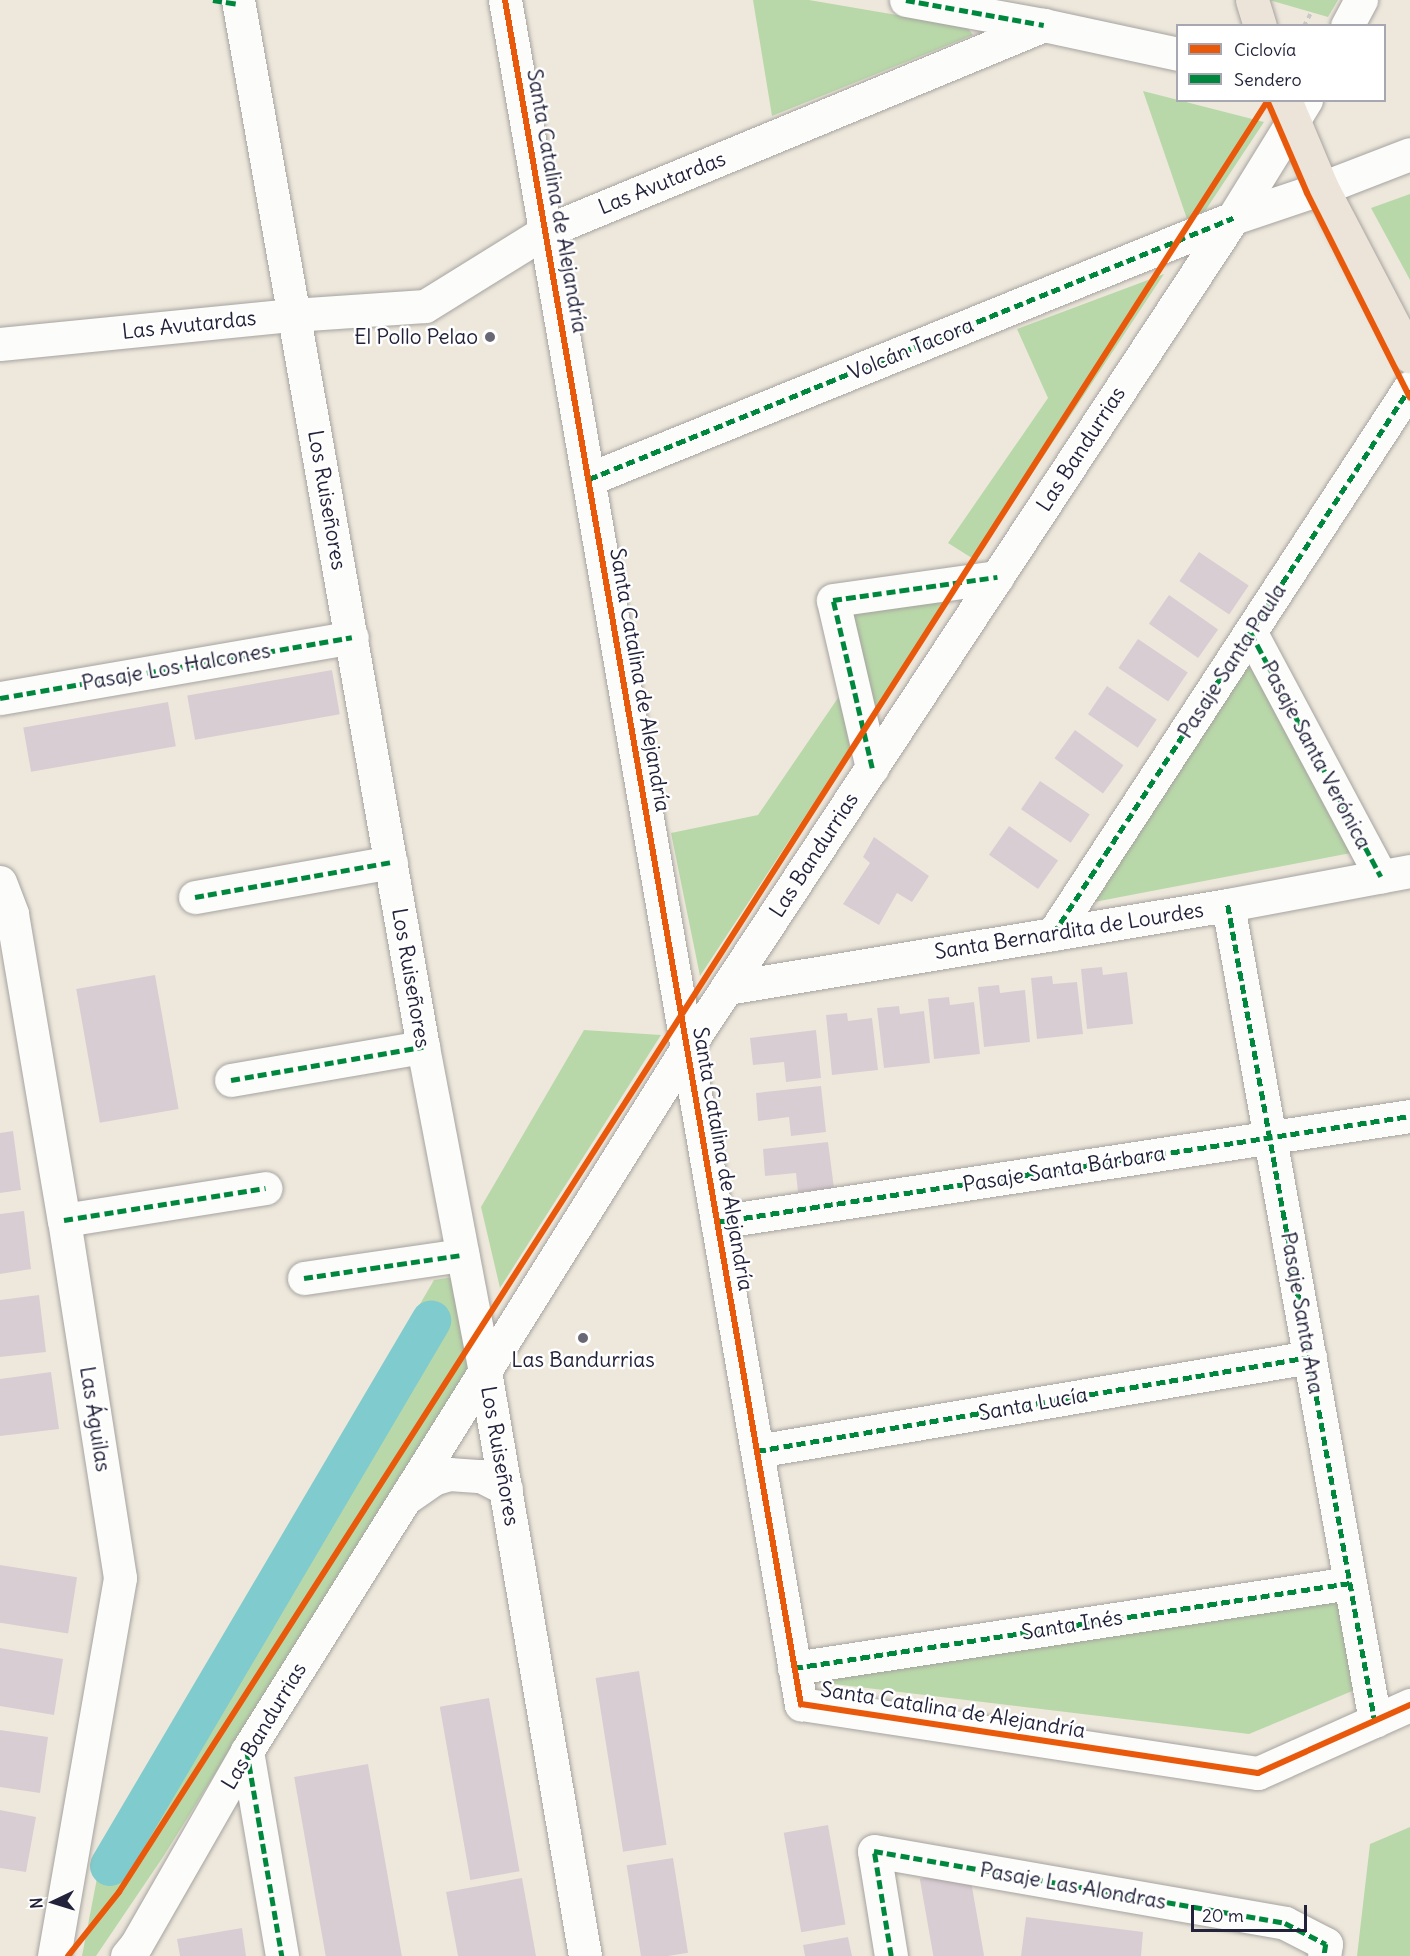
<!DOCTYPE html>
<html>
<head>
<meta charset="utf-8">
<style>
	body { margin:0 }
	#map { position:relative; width:1410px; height:1956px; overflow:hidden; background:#eee8dc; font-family:Delius,sans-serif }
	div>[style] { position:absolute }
	.green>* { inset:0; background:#b9d8a9 }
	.canal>* { height:40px; margin:-20px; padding:0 20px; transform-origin:20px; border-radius:20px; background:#80cbcd }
	.building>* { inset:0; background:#d9cdd4; transform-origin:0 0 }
	.path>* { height:4px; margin-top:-2px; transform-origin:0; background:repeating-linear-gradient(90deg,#cac9c8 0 4.5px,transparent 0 9px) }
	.roads { filter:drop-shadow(0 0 2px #a6a3a0) drop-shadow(0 0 2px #a6a3a0) }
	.minor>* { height:33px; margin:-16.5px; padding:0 16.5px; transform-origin:16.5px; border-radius:16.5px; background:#fcfcfa }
	.major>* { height:33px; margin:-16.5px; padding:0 16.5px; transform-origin:16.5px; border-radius:16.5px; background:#ece4d9 }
	.quiet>* { height:4.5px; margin-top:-2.25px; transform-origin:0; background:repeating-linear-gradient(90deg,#00873e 0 9px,transparent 0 13.5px) }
	.cycleway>* { height:6px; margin:-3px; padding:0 3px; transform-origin:3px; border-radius:3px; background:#e8590c }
	.dots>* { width:16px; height:16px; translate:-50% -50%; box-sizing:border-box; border:3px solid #fff; border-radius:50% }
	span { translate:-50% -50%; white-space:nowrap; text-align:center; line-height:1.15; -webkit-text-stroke:5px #fff; paint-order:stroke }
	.street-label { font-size:21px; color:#22223b }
	.poi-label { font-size:21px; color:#22223b }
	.right { translate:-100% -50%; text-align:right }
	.legend { position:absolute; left:1176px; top:24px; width:210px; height:78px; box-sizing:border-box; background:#fff; border:2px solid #a7a7b1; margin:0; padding:8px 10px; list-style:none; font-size:18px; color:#22223b }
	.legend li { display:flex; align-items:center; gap:12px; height:30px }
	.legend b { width:30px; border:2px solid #a7a7b1 }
	.north { position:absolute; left:24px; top:1872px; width:60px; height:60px; -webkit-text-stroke:4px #fff; paint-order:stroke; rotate:266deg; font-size:16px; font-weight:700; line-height:24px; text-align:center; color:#22223b }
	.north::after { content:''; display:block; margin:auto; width:21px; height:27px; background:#22223b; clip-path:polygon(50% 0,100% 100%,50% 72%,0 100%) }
	.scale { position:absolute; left:1191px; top:1905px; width:116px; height:27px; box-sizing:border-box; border:3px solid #22223b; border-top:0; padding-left:8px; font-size:18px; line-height:21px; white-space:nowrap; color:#22223b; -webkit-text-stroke:4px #fff; paint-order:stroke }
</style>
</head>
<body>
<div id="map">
	<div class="green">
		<i style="clip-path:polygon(753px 0,809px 0,967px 27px,973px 35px,772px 116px)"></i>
		<i style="clip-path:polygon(1269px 0,1338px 0,1328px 17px)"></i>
		<i style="clip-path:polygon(1143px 91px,1264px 122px,1205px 211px,1187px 219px)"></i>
		<i style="clip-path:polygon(1410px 194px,1410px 280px,1371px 208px)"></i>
		<i style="clip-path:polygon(1164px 274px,975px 560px,948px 543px,1048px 398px,1017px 329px)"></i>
		<i style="clip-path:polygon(952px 594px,869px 719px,843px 620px,852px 605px)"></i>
		<i style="clip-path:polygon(1249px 663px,1351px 853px,1089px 903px)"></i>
		<i style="clip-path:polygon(840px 695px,850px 748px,700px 976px,671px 833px,758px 815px)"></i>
		<i style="clip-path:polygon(584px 1030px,661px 1035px,500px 1288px,481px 1207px)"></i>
		<i style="clip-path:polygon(453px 1277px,469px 1367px,163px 1857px,96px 1956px,82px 1956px,103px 1847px,434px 1280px)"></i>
		<i style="clip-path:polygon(1337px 1596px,1357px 1689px,1249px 1734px,817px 1682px)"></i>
		<i style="clip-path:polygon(1410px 1827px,1410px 1956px,1357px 1956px,1370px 1844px)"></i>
	</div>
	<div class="canal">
		<i style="left:110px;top:1866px;width:633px;rotate:-59.5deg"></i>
	</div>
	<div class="building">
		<i style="left:1199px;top:552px;width:60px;height:35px;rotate:34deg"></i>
		<i style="left:1169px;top:595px;width:60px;height:35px;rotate:35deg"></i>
		<i style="left:1138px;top:639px;width:60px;height:35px;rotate:34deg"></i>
		<i style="left:332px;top:670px;width:45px;height:147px;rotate:80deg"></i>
		<i style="left:1107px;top:686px;width:60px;height:34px;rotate:34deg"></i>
		<i style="left:168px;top:702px;width:45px;height:147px;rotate:80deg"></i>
		<i style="left:1075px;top:730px;width:60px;height:35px;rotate:36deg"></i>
		<i style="left:1040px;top:781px;width:60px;height:34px;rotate:34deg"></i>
		<i style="left:1009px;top:826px;width:60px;height:35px;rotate:35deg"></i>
		<i style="clip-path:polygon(874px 837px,929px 876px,912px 902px,897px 893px,879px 925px,843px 904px,870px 863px,863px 857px)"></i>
		<i style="clip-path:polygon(1102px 967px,1103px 975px,1127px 972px,1133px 1024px,1087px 1029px,1081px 969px)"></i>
		<i style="left:155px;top:975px;width:136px;height:80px;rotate:80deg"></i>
		<i style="clip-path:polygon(1052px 976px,1053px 984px,1077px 982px,1083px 1034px,1037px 1039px,1031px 978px)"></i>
		<i style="clip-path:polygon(999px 985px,1000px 993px,1025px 990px,1030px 1042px,984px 1047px,978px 987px)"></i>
		<i style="clip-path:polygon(949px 997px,950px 1005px,974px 1002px,980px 1054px,934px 1059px,928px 999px)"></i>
		<i style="clip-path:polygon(899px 1006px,900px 1014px,924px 1011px,930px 1063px,884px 1068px,877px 1008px)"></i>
		<i style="clip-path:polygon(847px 1013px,848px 1021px,872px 1018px,878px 1070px,832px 1075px,826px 1015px)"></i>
		<i style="clip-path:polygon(816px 1030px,821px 1078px,786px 1082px,784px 1062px,753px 1065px,750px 1038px)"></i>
		<i style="clip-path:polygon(821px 1086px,826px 1132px,791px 1136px,789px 1117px,758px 1121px,756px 1093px)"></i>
		<i style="clip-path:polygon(13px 1131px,21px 1190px,0 1193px,0 1133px)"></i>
		<i style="clip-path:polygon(828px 1142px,834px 1188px,798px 1192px,796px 1173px,765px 1176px,763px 1149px)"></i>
		<i style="clip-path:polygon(24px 1211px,31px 1269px,0 1274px,0 1214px)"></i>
		<i style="clip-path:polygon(39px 1295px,46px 1352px,0 1357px,0 1300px)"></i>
		<i style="clip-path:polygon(51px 1372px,59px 1429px,0 1436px,0 1379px)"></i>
		<i style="left:0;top:1565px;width:78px;height:57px;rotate:9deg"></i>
		<i style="clip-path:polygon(0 1648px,63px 1659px,54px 1715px,0 1706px)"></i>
		<i style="left:639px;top:1671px;width:176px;height:44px;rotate:81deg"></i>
		<i style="left:489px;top:1698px;width:176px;height:50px;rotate:80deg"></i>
		<i style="clip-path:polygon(0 1730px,48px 1737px,40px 1793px,0 1787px)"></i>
		<i style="left:368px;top:1764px;width:195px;height:75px;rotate:80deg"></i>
		<i style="clip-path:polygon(0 1810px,36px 1817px,26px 1872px,0 1868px)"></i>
		<i style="left:828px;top:1825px;width:101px;height:45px;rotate:80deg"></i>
		<i style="left:673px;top:1858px;width:96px;height:47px;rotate:81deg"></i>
		<i style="left:969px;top:1870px;width:87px;height:50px;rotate:80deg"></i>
		<i style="clip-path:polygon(522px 1878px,536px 1956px,458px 1956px,446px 1892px)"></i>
		<i style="clip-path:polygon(1026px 1917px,1143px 1932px,1141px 1956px,1021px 1956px)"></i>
		<i style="clip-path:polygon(242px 1928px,246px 1956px,180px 1956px,177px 1939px)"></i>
		<i style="clip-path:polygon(848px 1937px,852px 1956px,805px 1956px,803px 1945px)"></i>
	</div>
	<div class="path">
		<i style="left:1304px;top:26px;width:15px;rotate:-62deg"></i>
	</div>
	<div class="roads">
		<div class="minor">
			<i style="left:238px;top:0;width:1063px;rotate:79.98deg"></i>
			<i style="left:423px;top:1047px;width:330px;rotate:79.2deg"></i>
			<i style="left:485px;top:1371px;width:593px;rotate:80.3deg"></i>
			<i style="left:505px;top:0;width:1730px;rotate:80.15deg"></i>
			<i style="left:801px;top:1704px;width:462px;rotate:8.6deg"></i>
			<i style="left:1258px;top:1773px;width:167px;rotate:-24.1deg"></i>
			<i style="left:906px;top:0;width:140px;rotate:10.3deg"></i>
			<i style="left:1347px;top:26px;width:30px;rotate:-62deg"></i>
			<i style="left:0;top:344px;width:294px;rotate:-5.7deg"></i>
			<i style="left:293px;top:315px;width:132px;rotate:-3.9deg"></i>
			<i style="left:425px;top:306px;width:142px;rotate:-31.8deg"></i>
			<i style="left:546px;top:231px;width:539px;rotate:-22.47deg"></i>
			<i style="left:1044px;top:25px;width:137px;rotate:12.2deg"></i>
			<i style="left:589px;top:479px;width:695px;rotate:-22.06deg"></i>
			<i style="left:1233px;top:218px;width:94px;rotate:-18.6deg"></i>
			<i style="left:1322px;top:188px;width:94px;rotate:-21.1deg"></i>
			<i style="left:1251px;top:633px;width:276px;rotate:61.9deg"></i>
			<i style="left:0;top:698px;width:357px;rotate:-9.8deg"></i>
			<i style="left:872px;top:768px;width:172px;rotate:-103.1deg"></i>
			<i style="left:833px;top:600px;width:166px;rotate:-8deg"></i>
			<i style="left:0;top:882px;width:34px;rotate:69deg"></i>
			<i style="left:12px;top:914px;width:310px;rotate:80.4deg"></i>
			<i style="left:64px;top:1220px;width:362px;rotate:81.1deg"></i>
			<i style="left:120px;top:1578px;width:384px;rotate:99.9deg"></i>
			<i style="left:195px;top:897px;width:199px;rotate:-10.1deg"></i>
			<i style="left:1228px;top:905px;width:829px;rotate:79.79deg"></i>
			<i style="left:1053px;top:934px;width:653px;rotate:-56.87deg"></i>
			<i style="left:727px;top:988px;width:508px;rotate:-9.41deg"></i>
			<i style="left:1228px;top:905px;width:185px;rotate:-10.6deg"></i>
			<i style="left:231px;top:1080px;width:195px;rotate:-9.8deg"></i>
			<i style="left:64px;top:1220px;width:204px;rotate:-9deg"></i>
			<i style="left:717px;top:1222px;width:701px;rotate:-8.7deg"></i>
			<i style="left:304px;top:1278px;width:160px;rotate:-8.3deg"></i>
			<i style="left:757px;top:1451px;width:561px;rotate:-9.65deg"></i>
			<i style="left:409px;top:1496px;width:29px;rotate:-35deg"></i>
			<i style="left:433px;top:1479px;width:17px;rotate:-17deg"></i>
			<i style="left:449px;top:1474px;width:32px;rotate:4deg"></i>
			<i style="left:481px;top:1476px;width:28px;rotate:27deg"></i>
			<i style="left:794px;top:1668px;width:562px;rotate:-8.69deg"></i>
			<i style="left:247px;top:1751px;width:208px;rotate:80.3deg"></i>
			<i style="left:127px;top:1956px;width:14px;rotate:-51deg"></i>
			<i style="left:136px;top:1945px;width:224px;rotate:-60.2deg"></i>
			<i style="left:247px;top:1751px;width:829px;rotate:-57.96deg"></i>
			<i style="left:687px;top:1048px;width:993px;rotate:-56.66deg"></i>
			<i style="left:1233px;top:218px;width:139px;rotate:-58.3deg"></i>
			<i style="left:891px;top:1956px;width:106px;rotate:-99.2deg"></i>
			<i style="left:874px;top:1851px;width:417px;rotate:9.9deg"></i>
			<i style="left:1285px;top:1923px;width:46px;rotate:27.1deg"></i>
			<i style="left:1326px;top:1944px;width:12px;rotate:99deg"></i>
		</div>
		<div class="major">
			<i style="left:1252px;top:0;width:27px;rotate:73deg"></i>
			<i style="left:1285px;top:100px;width:95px;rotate:67.2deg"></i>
			<i style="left:1322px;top:188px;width:190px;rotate:62.4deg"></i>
		</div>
	</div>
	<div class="quiet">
		<i style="left:213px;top:0;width:26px;rotate:9deg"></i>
		<i style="left:906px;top:0;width:140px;rotate:10.3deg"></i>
		<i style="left:589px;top:479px;width:695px;rotate:-22.06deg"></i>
		<i style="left:1251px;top:633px;width:276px;rotate:61.9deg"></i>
		<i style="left:0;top:698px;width:357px;rotate:-9.8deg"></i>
		<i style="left:872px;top:768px;width:172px;rotate:-103.1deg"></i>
		<i style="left:833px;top:600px;width:166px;rotate:-8deg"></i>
		<i style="left:195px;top:897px;width:199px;rotate:-10.1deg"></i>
		<i style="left:1228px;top:905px;width:829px;rotate:79.79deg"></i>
		<i style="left:1053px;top:934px;width:651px;rotate:-56.85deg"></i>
		<i style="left:231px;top:1080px;width:195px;rotate:-9.8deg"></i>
		<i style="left:64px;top:1220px;width:204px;rotate:-9deg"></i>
		<i style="left:717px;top:1222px;width:701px;rotate:-8.7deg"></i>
		<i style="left:304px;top:1278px;width:160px;rotate:-8.3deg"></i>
		<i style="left:757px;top:1451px;width:561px;rotate:-9.65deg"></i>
		<i style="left:794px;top:1668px;width:562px;rotate:-8.69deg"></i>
		<i style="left:247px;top:1751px;width:208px;rotate:80.3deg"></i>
		<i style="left:891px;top:1956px;width:106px;rotate:-99.2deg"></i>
		<i style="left:874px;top:1851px;width:417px;rotate:9.9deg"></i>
		<i style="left:1285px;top:1923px;width:46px;rotate:27.1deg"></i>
		<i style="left:1326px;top:1944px;width:12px;rotate:99deg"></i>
	</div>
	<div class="cycleway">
		<i style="left:505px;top:0;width:1730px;rotate:80.15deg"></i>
		<i style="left:801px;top:1704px;width:462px;rotate:8.6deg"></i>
		<i style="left:1258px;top:1773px;width:167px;rotate:-24.1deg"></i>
		<i style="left:1267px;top:100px;width:101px;rotate:66.7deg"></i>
		<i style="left:1307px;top:193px;width:229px;rotate:63.3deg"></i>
		<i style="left:68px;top:1956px;width:82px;rotate:-51.4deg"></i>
		<i style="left:119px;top:1892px;width:2127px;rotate:-57.33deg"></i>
	</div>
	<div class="dots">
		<i style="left:490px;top:337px;background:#696773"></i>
		<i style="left:583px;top:1338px;background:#696773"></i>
	</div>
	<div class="street-label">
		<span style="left:662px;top:183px;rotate:-22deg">Las Avutardas</span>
		<span style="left:557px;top:201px;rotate:80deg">Santa Catalina de Alejandría</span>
		<span style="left:189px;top:325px;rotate:-6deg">Las Avutardas</span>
		<span style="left:911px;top:349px;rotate:-22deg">Volcán Tacora</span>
		<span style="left:1081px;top:449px;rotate:-57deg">Las Bandurrias</span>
		<span style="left:327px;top:500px;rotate:80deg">Los Ruiseñores</span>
		<span style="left:1232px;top:661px;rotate:-57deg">Pasaje Santa Paula</span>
		<span style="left:176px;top:667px;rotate:-10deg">Pasaje Los Halcones</span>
		<span style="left:640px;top:680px;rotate:80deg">Santa Catalina de Alejandría</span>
		<span style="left:1316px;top:755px;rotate:62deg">Pasaje Santa Verónica</span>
		<span style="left:814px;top:855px;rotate:-57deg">Las Bandurrias</span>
		<span style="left:1069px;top:931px;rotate:-9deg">Santa Bernardita de Lourdes</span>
		<span style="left:411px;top:978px;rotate:80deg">Los Ruiseñores</span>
		<span style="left:723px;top:1159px;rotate:80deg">Santa Catalina de Alejandría</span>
		<span style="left:1064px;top:1169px;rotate:-9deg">Pasaje Santa Bárbara</span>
		<span style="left:1302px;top:1313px;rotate:80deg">Pasaje Santa Ana</span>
		<span style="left:1033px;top:1404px;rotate:-10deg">Santa Lucía</span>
		<span style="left:95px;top:1419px;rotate:81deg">Las Águilas</span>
		<span style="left:500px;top:1456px;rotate:80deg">Los Ruiseñores</span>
		<span style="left:1072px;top:1625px;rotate:-9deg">Santa Inés</span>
		<span style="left:953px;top:1710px;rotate:9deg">Santa Catalina de Alejandría</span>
		<span style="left:264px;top:1726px;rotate:-59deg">Las Bandurrias</span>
		<span style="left:1073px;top:1886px;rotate:10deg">Pasaje Las Alondras</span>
	</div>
	<div class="poi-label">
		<span class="right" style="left:478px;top:337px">El Pollo Pelao</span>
		<span style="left:583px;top:1360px">Las Bandurrias</span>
	</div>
	<ul class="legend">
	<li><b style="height:8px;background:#e8590c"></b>Ciclovía</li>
	<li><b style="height:8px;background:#00873e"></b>Sendero</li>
	</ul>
	<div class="north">N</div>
	<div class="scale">20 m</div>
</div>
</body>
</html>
